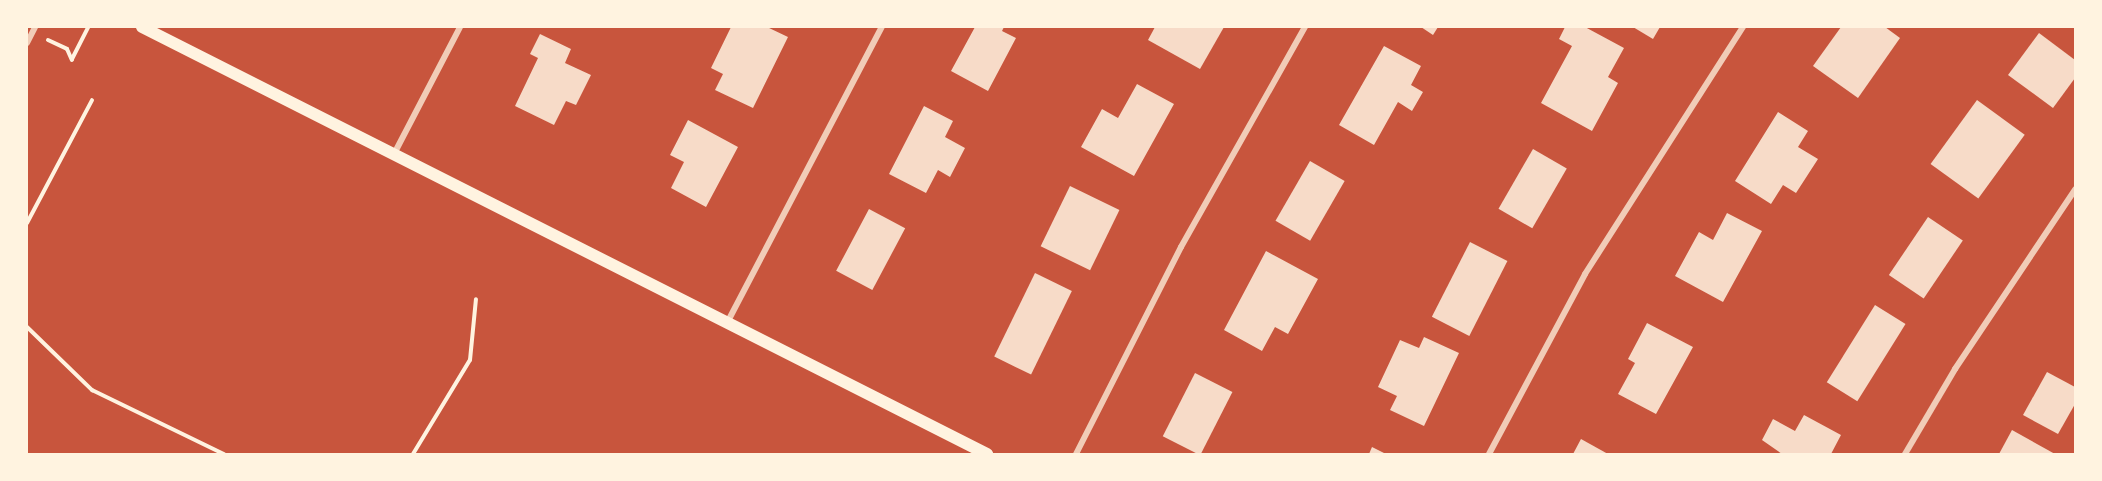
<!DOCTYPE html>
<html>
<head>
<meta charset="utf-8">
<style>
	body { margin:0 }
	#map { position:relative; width:2102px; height:481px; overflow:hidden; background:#c8553d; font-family:Manrope,sans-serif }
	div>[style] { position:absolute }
	.building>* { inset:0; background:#f7dbc8; transform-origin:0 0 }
	.path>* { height:4px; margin:-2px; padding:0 2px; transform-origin:2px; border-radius:2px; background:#fff3e0 }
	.minor>* { height:6px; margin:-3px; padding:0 3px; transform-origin:3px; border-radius:3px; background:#f1ccb7 }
	.secondary>* { height:12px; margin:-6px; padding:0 6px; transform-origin:6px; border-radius:6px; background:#fff3e0 }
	span { translate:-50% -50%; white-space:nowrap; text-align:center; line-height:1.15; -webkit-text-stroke:6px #fff3e0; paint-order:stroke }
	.frame { position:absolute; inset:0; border:28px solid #fff3e0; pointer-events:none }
</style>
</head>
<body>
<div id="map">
	<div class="building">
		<i style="clip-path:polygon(731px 27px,767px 27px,788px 37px,753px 108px,715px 90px,723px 74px,711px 68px)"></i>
		<i style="clip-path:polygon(975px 27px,1004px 27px,1002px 31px,1016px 38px,988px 91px,951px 71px)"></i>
		<i style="clip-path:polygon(1155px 27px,1224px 27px,1200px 69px,1148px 40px)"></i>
		<i style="clip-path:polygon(1421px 27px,1438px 27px,1433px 35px)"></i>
		<i style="clip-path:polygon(1565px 27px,1585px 27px,1624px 48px,1608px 77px,1618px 83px,1592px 131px,1541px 103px,1572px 46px,1559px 39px)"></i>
		<i style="clip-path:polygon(1633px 27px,1660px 27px,1653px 39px)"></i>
		<i style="clip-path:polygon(1841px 27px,1885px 27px,1900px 38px,1858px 98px,1813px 66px)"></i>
		<i style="clip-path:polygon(2039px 33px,2075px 60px,2075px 78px,2053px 108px,2008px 75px)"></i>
		<i style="clip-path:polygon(540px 34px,571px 49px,565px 63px,591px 75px,576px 105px,566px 101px,554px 125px,515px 106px,538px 58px,530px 54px)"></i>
		<i style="clip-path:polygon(1384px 46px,1421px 66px,1411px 85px,1423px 92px,1412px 111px,1398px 102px,1374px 145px,1339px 125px)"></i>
		<i style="clip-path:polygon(1137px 84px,1174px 104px,1134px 176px,1081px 147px,1102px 109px,1118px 118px)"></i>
		<i style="left:1977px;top:100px;width:59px;height:79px;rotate:36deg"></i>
		<i style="clip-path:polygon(924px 106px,953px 121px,945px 137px,965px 148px,950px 177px,938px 170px,926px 193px,889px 174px)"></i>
		<i style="clip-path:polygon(1778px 112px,1808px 131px,1798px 147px,1818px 159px,1796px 193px,1783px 185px,1771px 204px,1735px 181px)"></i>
		<i style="clip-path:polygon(688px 120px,738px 147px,706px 207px,671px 188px,684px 162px,670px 155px)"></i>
		<i style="left:1533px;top:149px;width:39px;height:69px;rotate:30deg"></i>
		<i style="left:1310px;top:161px;width:40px;height:69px;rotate:30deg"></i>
		<i style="left:1070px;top:186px;width:55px;height:67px;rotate:26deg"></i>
		<i style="left:869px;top:209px;width:41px;height:70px;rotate:28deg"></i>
		<i style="clip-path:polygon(1727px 213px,1762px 231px,1723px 302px,1675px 276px,1699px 232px,1713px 240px)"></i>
		<i style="left:1928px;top:217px;width:42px;height:70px;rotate:34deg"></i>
		<i style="left:1470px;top:242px;width:42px;height:84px;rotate:27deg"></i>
		<i style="clip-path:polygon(1266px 251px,1318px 279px,1288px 334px,1275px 327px,1262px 351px,1224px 330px)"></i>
		<i style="left:1035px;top:273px;width:41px;height:93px;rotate:26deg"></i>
		<i style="left:1875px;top:305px;width:36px;height:91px;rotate:32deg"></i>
		<i style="clip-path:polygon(1647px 323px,1693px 347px,1656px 414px,1618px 394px,1635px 363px,1628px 359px)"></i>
		<i style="clip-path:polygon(1424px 337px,1459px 353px,1424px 426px,1390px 410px,1397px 396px,1378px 387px,1400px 340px,1419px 348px)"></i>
		<i style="clip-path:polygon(2047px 372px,2075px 387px,2075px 404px,2058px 434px,2023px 415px)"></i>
		<i style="left:1195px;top:373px;width:42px;height:71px;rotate:27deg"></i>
		<i style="clip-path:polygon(1804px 415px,1841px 435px,1831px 454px,1782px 454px,1762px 440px,1773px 419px,1795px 431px)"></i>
		<i style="clip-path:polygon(2012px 430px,2055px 454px,1999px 454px)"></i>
		<i style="clip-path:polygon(1581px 439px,1608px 454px,1573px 454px)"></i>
		<i style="clip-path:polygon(1372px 447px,1386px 454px,1369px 454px)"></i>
	</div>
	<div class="path">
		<i style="left:48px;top:40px;width:21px;rotate:25deg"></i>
		<i style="left:67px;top:49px;width:12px;rotate:66deg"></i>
		<i style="left:72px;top:59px;width:36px;rotate:-63deg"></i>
		<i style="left:27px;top:223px;width:139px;rotate:-62.1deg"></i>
		<i style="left:27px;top:327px;width:91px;rotate:44.1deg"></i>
		<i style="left:92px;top:390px;width:147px;rotate:25.9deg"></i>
		<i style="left:413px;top:454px;width:110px;rotate:-58.8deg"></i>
		<i style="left:470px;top:360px;width:61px;rotate:-84.4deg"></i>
	</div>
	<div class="minor">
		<i style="left:27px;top:43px;width:18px;rotate:-63deg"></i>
		<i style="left:394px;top:154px;width:143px;rotate:-62.5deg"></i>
		<i style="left:727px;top:323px;width:334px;rotate:-62.4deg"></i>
		<i style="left:1076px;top:454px;width:232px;rotate:-63.1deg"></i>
		<i style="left:1181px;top:247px;width:253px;rotate:-60.6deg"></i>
		<i style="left:1489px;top:454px;width:204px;rotate:-61.9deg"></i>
		<i style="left:1585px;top:274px;width:293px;rotate:-57.4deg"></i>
		<i style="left:1905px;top:454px;width:99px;rotate:-59.5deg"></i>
		<i style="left:1955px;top:369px;width:216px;rotate:-56.2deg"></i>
	</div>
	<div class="secondary">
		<i style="left:142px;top:27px;width:947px;rotate:26.81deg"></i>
	</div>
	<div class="frame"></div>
</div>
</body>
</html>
